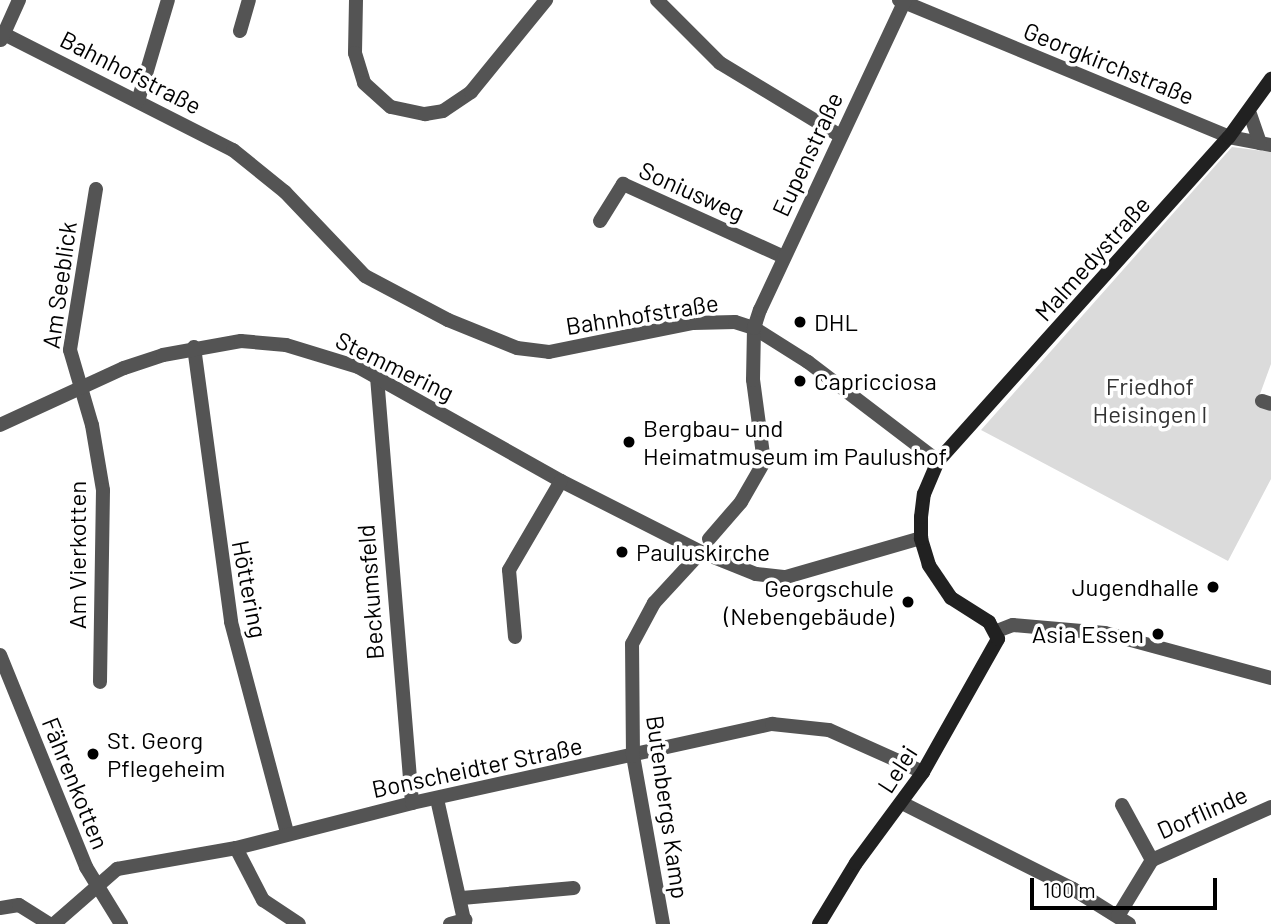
<!DOCTYPE html>
<html>
<head>
<meta charset="utf-8">
<style>
	body { margin:0 }
	#map { position:relative; width:1271px; height:924px; overflow:hidden; background:#fff; font-family:Barlow,sans-serif }
	div>[style] { position:absolute }
	.green>* { inset:0; background:#dbdbdb }
	.street>* { height:14px; margin:-7px; padding:0 7px; transform-origin:7px; border-radius:7px; background:#545454 }
	.secondary>* { height:14px; margin:-7px; padding:0 7px; transform-origin:7px; border-radius:7px; background:#212121 }
	.dots>* { width:19px; height:19px; translate:-50% -50%; box-sizing:border-box; border:4px solid #fff; border-radius:50% }
	span { translate:-50% -50%; white-space:nowrap; text-align:center; line-height:1.15; -webkit-text-stroke:7px #fff; paint-order:stroke }
	.street-label { font-size:24px; color:#000 }
	.poi-label { font-size:24px; color:#000 }
	.left { translate:0 -50%; text-align:left }
	.right { translate:-100% -50%; text-align:right }
	.park-label { font-size:24px; color:#323232 }
	.scale { position:absolute; left:1030px; top:878px; width:187px; height:32px; box-sizing:border-box; border:4px solid #000; border-top:0; padding-left:9px; font-size:21px; line-height:24px; white-space:nowrap; color:#000; -webkit-text-stroke:5px #fff; paint-order:stroke }
</style>
</head>
<body>
<div id="map">
	<div class="green">
		<i style="clip-path:polygon(1232px 147px,1271px 152px,1271px 364px,1256px 405px,1271px 411px,1271px 479px,1228px 561px,981px 430px)"></i>
	</div>
	<div class="street">
		<i style="left:356px;top:0;width:53px;rotate:91.1deg"></i>
		<i style="left:355px;top:53px;width:31px;rotate:73deg"></i>
		<i style="left:364px;top:83px;width:36px;rotate:42deg"></i>
		<i style="left:391px;top:107px;width:35px;rotate:12deg"></i>
		<i style="left:425px;top:114px;width:18px;rotate:-9deg"></i>
		<i style="left:443px;top:111px;width:34px;rotate:-34deg"></i>
		<i style="left:471px;top:92px;width:119px;rotate:-50.8deg"></i>
		<i style="left:657px;top:0;width:89px;rotate:45deg"></i>
		<i style="left:720px;top:63px;width:139px;rotate:31.2deg"></i>
		<i style="left:899px;top:0;width:357px;rotate:22.5deg"></i>
		<i style="left:1229px;top:137px;width:43px;rotate:10.8deg"></i>
		<i style="left:240px;top:31px;width:32px;rotate:-74deg"></i>
		<i style="left:4px;top:34px;width:257px;rotate:26.9deg"></i>
		<i style="left:233px;top:150px;width:67px;rotate:38.9deg"></i>
		<i style="left:285px;top:192px;width:116px;rotate:46.4deg"></i>
		<i style="left:365px;top:276px;width:94px;rotate:27.9deg"></i>
		<i style="left:448px;top:320px;width:74px;rotate:22.1deg"></i>
		<i style="left:517px;top:348px;width:32px;rotate:7deg"></i>
		<i style="left:549px;top:352px;width:147px;rotate:-11.4deg"></i>
		<i style="left:693px;top:323px;width:42px;rotate:-1.4deg"></i>
		<i style="left:735px;top:322px;width:20px;rotate:18deg"></i>
		<i style="left:754px;top:328px;width:64px;rotate:32.2deg"></i>
		<i style="left:808px;top:362px;width:163px;rotate:37.3deg"></i>
		<i style="left:1px;top:40px;width:44px;rotate:-65.8deg"></i>
		<i style="left:138px;top:101px;width:105px;rotate:-73.5deg"></i>
		<i style="left:1250px;top:114px;width:31px;rotate:71deg"></i>
		<i style="left:96px;top:189px;width:163px;rotate:99.2deg"></i>
		<i style="left:70px;top:350px;width:78px;rotate:73.7deg"></i>
		<i style="left:92px;top:425px;width:66px;rotate:80.4deg"></i>
		<i style="left:103px;top:490px;width:192px;rotate:90.9deg"></i>
		<i style="left:600px;top:221px;width:44px;rotate:-58.1deg"></i>
		<i style="left:623px;top:184px;width:177px;rotate:24.4deg"></i>
		<i style="left:194px;top:347px;width:277px;rotate:82.3deg"></i>
		<i style="left:231px;top:622px;width:218px;rotate:75.1deg"></i>
		<i style="left:377px;top:377px;width:427px;rotate:85.3deg"></i>
		<i style="left:1262px;top:401px;width:9px;rotate:18deg"></i>
		<i style="left:0;top:425px;width:136px;rotate:-24.7deg"></i>
		<i style="left:124px;top:368px;width:41px;rotate:-18.4deg"></i>
		<i style="left:163px;top:355px;width:79px;rotate:-10.2deg"></i>
		<i style="left:241px;top:341px;width:45px;rotate:5.1deg"></i>
		<i style="left:286px;top:345px;width:75px;rotate:17deg"></i>
		<i style="left:358px;top:367px;width:233px;rotate:29.3deg"></i>
		<i style="left:561px;top:481px;width:157px;rotate:26.9deg"></i>
		<i style="left:701px;top:552px;width:59px;rotate:21.8deg"></i>
		<i style="left:756px;top:574px;width:30px;rotate:6deg"></i>
		<i style="left:786px;top:577px;width:141px;rotate:-16.1deg"></i>
		<i style="left:709px;top:539px;width:49px;rotate:-49.1deg"></i>
		<i style="left:741px;top:502px;width:46px;rotate:-60.1deg"></i>
		<i style="left:764px;top:462px;width:83px;rotate:-97.6deg"></i>
		<i style="left:753px;top:380px;width:52px;rotate:-88.9deg"></i>
		<i style="left:754px;top:328px;width:19px;rotate:-72deg"></i>
		<i style="left:760px;top:310px;width:342px;rotate:-64.9deg"></i>
		<i style="left:997px;top:631px;width:17px;rotate:-21deg"></i>
		<i style="left:1013px;top:625px;width:92px;rotate:5deg"></i>
		<i style="left:1105px;top:633px;width:172px;rotate:15.2deg"></i>
		<i style="left:515px;top:637px;width:67px;rotate:-95.1deg"></i>
		<i style="left:509px;top:570px;width:103px;rotate:-59.7deg"></i>
		<i style="left:0;top:655px;width:229px;rotate:67.9deg"></i>
		<i style="left:86px;top:867px;width:67px;rotate:58.4deg"></i>
		<i style="left:437px;top:799px;width:128px;rotate:77.4deg"></i>
		<i style="left:902px;top:803px;width:191px;rotate:26.7deg"></i>
		<i style="left:1073px;top:889px;width:66px;rotate:32deg"></i>
		<i style="left:1122px;top:805px;width:63px;rotate:61.4deg"></i>
		<i style="left:236px;top:848px;width:59px;rotate:62.6deg"></i>
		<i style="left:263px;top:900px;width:43px;rotate:33.7deg"></i>
		<i style="left:462px;top:898px;width:112px;rotate:-5.1deg"></i>
		<i style="left:0;top:908px;width:19px;rotate:-9deg"></i>
		<i style="left:19px;top:905px;width:36px;rotate:32deg"></i>
		<i style="left:1118px;top:916px;width:66px;rotate:-58.7deg"></i>
		<i style="left:1152px;top:860px;width:130px;rotate:-24deg"></i>
		<i style="left:54px;top:924px;width:84px;rotate:-41.1deg"></i>
		<i style="left:117px;top:869px;width:121px;rotate:-10deg"></i>
		<i style="left:236px;top:848px;width:182px;rotate:-14.3deg"></i>
		<i style="left:412px;top:803px;width:369px;rotate:-12.4deg"></i>
		<i style="left:772px;top:724px;width:57px;rotate:6deg"></i>
		<i style="left:829px;top:730px;width:103px;rotate:24.1deg"></i>
		<i style="left:450px;top:924px;width:16px;rotate:-15deg"></i>
		<i style="left:663px;top:924px;width:171px;rotate:-100.1deg"></i>
		<i style="left:633px;top:756px;width:112px;rotate:-90.5deg"></i>
		<i style="left:632px;top:644px;width:47px;rotate:-61.8deg"></i>
		<i style="left:654px;top:603px;width:69px;rotate:-47.3deg"></i>
	</div>
	<div class="secondary">
		<i style="left:819px;top:924px;width:71px;rotate:-58.8deg"></i>
		<i style="left:856px;top:863px;width:113px;rotate:-53.6deg"></i>
		<i style="left:923px;top:772px;width:153px;rotate:-60.6deg"></i>
		<i style="left:998px;top:639px;width:19px;rotate:-118deg"></i>
		<i style="left:989px;top:622px;width:45px;rotate:-147.7deg"></i>
		<i style="left:951px;top:598px;width:40px;rotate:-124deg"></i>
		<i style="left:929px;top:565px;width:28px;rotate:-107deg"></i>
		<i style="left:921px;top:538px;width:21px;rotate:-90deg"></i>
		<i style="left:921px;top:517px;width:23px;rotate:-83deg"></i>
		<i style="left:924px;top:494px;width:36px;rotate:-67deg"></i>
		<i style="left:938px;top:461px;width:435px;rotate:-48.1deg"></i>
		<i style="left:1229px;top:137px;width:72px;rotate:-54.1deg"></i>
	</div>
	<div class="dots">
		<i style="left:800px;top:322px;background:#000"></i>
		<i style="left:800px;top:381px;background:#000"></i>
		<i style="left:629px;top:442px;background:#000"></i>
		<i style="left:622px;top:552px;background:#000"></i>
		<i style="left:1213px;top:587px;background:#000"></i>
		<i style="left:908px;top:602px;background:#000"></i>
		<i style="left:1158px;top:634px;background:#000"></i>
		<i style="left:93px;top:754px;background:#000"></i>
	</div>
	<div class="street-label">
		<span style="left:1109px;top:63px;rotate:22deg">Georgkirchstraße</span>
		<span style="left:131px;top:72px;rotate:27deg">Bahnhofstraße</span>
		<span style="left:807px;top:154px;rotate:-65deg">Eupenstraße</span>
		<span style="left:692px;top:191px;rotate:24deg">Soniusweg</span>
		<span style="left:1092px;top:258px;rotate:-48deg">Malmedystraße</span>
		<span style="left:59px;top:285px;rotate:-82deg">Am Seeblick</span>
		<span style="left:642px;top:314px;rotate:-9deg">Bahnhofstraße</span>
		<span style="left:395px;top:366px;rotate:26deg">Stemmering</span>
		<span style="left:77px;top:555px;rotate:-90deg">Am Vierkotten</span>
		<span style="left:250px;top:589px;rotate:79deg">Höttering</span>
		<span style="left:370px;top:592px;rotate:-94deg">Beckumsfeld</span>
		<span style="left:477px;top:767px;rotate:-12deg">Bonscheidter Straße</span>
		<span style="left:897px;top:769px;rotate:-57deg">Lelei</span>
		<span style="left:76px;top:783px;rotate:68deg">Fährenkotten</span>
		<span style="left:668px;top:807px;rotate:82deg">Butenbergs Kamp</span>
		<span style="left:1202px;top:812px;rotate:-24deg">Dorflinde</span>
	</div>
	<div class="poi-label">
		<span class="left" style="left:814px;top:322px">DHL</span>
		<span class="left" style="left:814px;top:381px">Capricciosa</span>
		<span class="left" style="left:643px;top:442px">Bergbau- und<br>Heimatmuseum im Paulushof</span>
		<span class="left" style="left:636px;top:552px">Pauluskirche</span>
		<span class="right" style="left:1199px;top:587px">Jugendhalle</span>
		<span class="right" style="left:894px;top:602px">Georgschule<br>(Nebengebäude)</span>
		<span class="right" style="left:1144px;top:634px">Asia Essen</span>
		<span class="left" style="left:107px;top:754px">St. Georg<br>Pflegeheim</span>
	</div>
	<div class="park-label">
		<span style="left:1150px;top:400px">Friedhof<br>Heisingen I</span>
	</div>
	<div class="scale">100 m</div>
</div>
</body>
</html>
